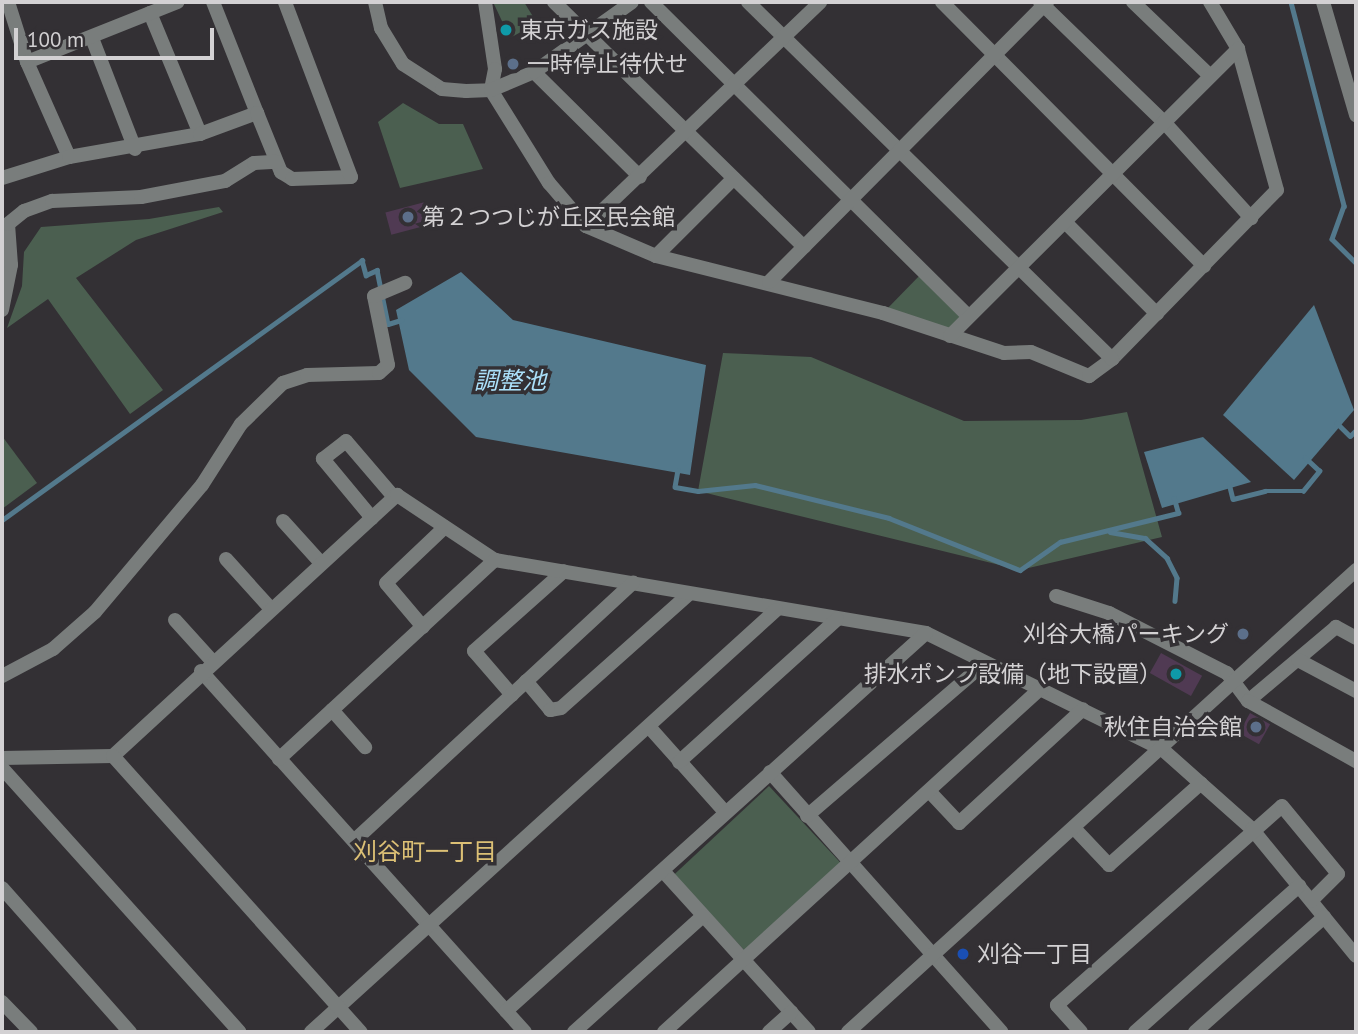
<!DOCTYPE html>
<html>
<head>
<meta charset="utf-8">
<style>
	body { margin:0 }
	#map { position:relative; width:1358px; height:1034px; overflow:hidden; background:#333034; font-family:"PT Sans","Noto Sans JP",sans-serif }
	div>[style] { position:absolute }
	.green>* { inset:0; background:#4b5f50; transform-origin:0 0 }
	.water>* { inset:0; background:#53798c }
	.stream>* { height:4.5px; margin:-2.25px; padding:0 2.25px; transform-origin:2.25px; border-radius:2.25px; background:#53798c }
	.building>* { inset:0; background:#503a53; transform-origin:0 0 }
	.minor>* { height:14px; margin:-7px; padding:0 7px; transform-origin:7px; border-radius:7px; background:#797d7c }
	.tertiary>* { height:14px; margin:-7px; padding:0 7px; transform-origin:7px; border-radius:7px; background:#797d7c }
	.dots>* { width:19px; height:19px; translate:-50% -50%; box-sizing:border-box; border:4px solid #333034; border-radius:50% }
	span { translate:-50% -50%; white-space:nowrap; text-align:center; line-height:1.15; -webkit-text-stroke:7px #333034; paint-order:stroke }
	.poi-label { font-size:23px; color:#d3d1d3 }
	.left { translate:0 -50%; text-align:left }
	.right { translate:-100% -50%; text-align:right }
	.water-label { font-size:24px; color:#abe0fa; font-style:italic }
	.neighbourhood-label { font-size:24px; color:#dcc075 }
	.frame { position:absolute; inset:0; border:4px solid #d3d1d3; pointer-events:none }
	.scale { position:absolute; left:14px; top:28px; width:200px; height:32px; box-sizing:border-box; border:4px solid #d3d1d3; border-top:0; padding-left:9px; font-size:21px; line-height:24px; white-space:nowrap; color:#d3d1d3; -webkit-text-stroke:5px #333034; paint-order:stroke }
</style>
</head>
<body>
<div id="map">
	<div class="green">
		<i style="clip-path:polygon(493px 2px,524px 2px,537px 23px,510px 38px)"></i>
		<i style="clip-path:polygon(403px 103px,439px 124px,463px 124px,483px 169px,400px 188px,378px 122px)"></i>
		<i style="clip-path:polygon(219px 207px,223px 212px,136px 240px,76px 278px,163px 390px,130px 414px,48px 299px,7px 328px,22px 286px,24px 252px,41px 227px,149px 219px)"></i>
		<i style="clip-path:polygon(924px 271px,968px 316px,950px 336px,883px 313px)"></i>
		<i style="clip-path:polygon(723px 353px,811px 357px,964px 421px,1081px 420px,1127px 412px,1162px 537px,1020px 570px,698px 491px)"></i>
		<i style="clip-path:polygon(2px 436px,37px 483px,2px 509px)"></i>
		<i style="left:769px;top:786px;width:106px;height:130px;rotate:47deg"></i>
	</div>
	<div class="water">
		<i style="clip-path:polygon(461px 272px,513px 320px,706px 365px,690px 475px,476px 437px,409px 370px,396px 310px)"></i>
		<i style="clip-path:polygon(1314px 305px,1354px 410px,1294px 480px,1223px 415px)"></i>
		<i style="clip-path:polygon(1203px 437px,1251px 482px,1162px 508px,1144px 452px)"></i>
	</div>
	<div class="stream">
		<i style="left:1291px;top:2px;width:211px;rotate:75.4deg"></i>
		<i style="left:1344px;top:206px;width:35px;rotate:110deg"></i>
		<i style="left:1332px;top:239px;width:34px;rotate:45deg"></i>
		<i style="left:1337px;top:423px;width:18px;rotate:45deg"></i>
		<i style="left:1350px;top:436px;width:8px;rotate:-45deg"></i>
		<i style="left:678px;top:470px;width:17px;rotate:100deg"></i>
		<i style="left:675px;top:487px;width:23px;rotate:10deg"></i>
		<i style="left:698px;top:491px;width:57px;rotate:-6deg"></i>
		<i style="left:755px;top:485px;width:138px;rotate:13.8deg"></i>
		<i style="left:889px;top:518px;width:141px;rotate:21.7deg"></i>
		<i style="left:1020px;top:570px;width:49px;rotate:-35deg"></i>
		<i style="left:1060px;top:542px;width:122px;rotate:-13.8deg"></i>
		<i style="left:1178px;top:513px;width:15px;rotate:-106deg"></i>
		<i style="left:1229px;top:483px;width:16px;rotate:76deg"></i>
		<i style="left:1233px;top:499px;width:33px;rotate:-14deg"></i>
		<i style="left:1265px;top:491px;width:38px"></i>
		<i style="left:1303px;top:491px;width:26px;rotate:-51deg"></i>
		<i style="left:1319px;top:471px;width:19px;rotate:-137deg"></i>
		<i style="left:2px;top:520px;width:444px;rotate:-35.8deg"></i>
		<i style="left:362px;top:260px;width:16px;rotate:75deg"></i>
		<i style="left:366px;top:275px;width:12px;rotate:-24deg"></i>
		<i style="left:377px;top:270px;width:55px;rotate:78.5deg"></i>
		<i style="left:388px;top:324px;width:14px;rotate:-17deg"></i>
		<i style="left:1110px;top:532px;width:36px;rotate:10deg"></i>
		<i style="left:1145px;top:538px;width:30px;rotate:42deg"></i>
		<i style="left:1167px;top:558px;width:22px;rotate:63deg"></i>
		<i style="left:1177px;top:578px;width:23px;rotate:95deg"></i>
	</div>
	<div class="building">
		<i style="left:425px;top:202px;width:23px;height:41px;rotate:75deg"></i>
		<i style="left:1161px;top:653px;width:47px;height:23px;rotate:29deg"></i>
		<i style="left:1250px;top:713px;width:23px;height:23px;rotate:29deg"></i>
	</div>
	<div class="minor">
		<i style="left:8px;top:2px;width:63px;rotate:72.4deg"></i>
		<i style="left:27px;top:62px;width:104px;rotate:66.1deg"></i>
		<i style="left:213px;top:2px;width:119px;rotate:68.4deg"></i>
		<i style="left:485px;top:2px;width:68px;rotate:81.5deg"></i>
		<i style="left:495px;top:69px;width:21px;rotate:101deg"></i>
		<i style="left:491px;top:90px;width:110px;rotate:58.1deg"></i>
		<i style="left:549px;top:183px;width:57px;rotate:49.3deg"></i>
		<i style="left:586px;top:226px;width:76px;rotate:23.2deg"></i>
		<i style="left:656px;top:256px;width:234px;rotate:14.1deg"></i>
		<i style="left:883px;top:313px;width:127px;rotate:18.3deg"></i>
		<i style="left:1004px;top:353px;width:27px;rotate:-2deg"></i>
		<i style="left:1031px;top:352px;width:63px;rotate:22.5deg"></i>
		<i style="left:1089px;top:376px;width:29px;rotate:-36deg"></i>
		<i style="left:1112px;top:359px;width:236px;rotate:-45.7deg"></i>
		<i style="left:1277px;top:190px;width:146px;rotate:-105.5deg"></i>
		<i style="left:1238px;top:49px;width:55px;rotate:-120.8deg"></i>
		<i style="left:554px;top:2px;width:350px;rotate:44.4deg"></i>
		<i style="left:651px;top:2px;width:446px;rotate:44.7deg"></i>
		<i style="left:748px;top:2px;width:510px;rotate:44.44deg"></i>
		<i style="left:942px;top:2px;width:372px;rotate:45.2deg"></i>
		<i style="left:1040px;top:2px;width:173px;rotate:44.1deg"></i>
		<i style="left:1164px;top:122px;width:130px;rotate:47.8deg"></i>
		<i style="left:1133px;top:2px;width:105px;rotate:43.8deg"></i>
		<i style="left:150px;top:13px;width:131px;rotate:67.5deg"></i>
		<i style="left:92px;top:38px;width:119px;rotate:68.8deg"></i>
		<i style="left:27px;top:62px;width:162px;rotate:-21.7deg"></i>
		<i style="left:534px;top:72px;width:149px;rotate:44.7deg"></i>
		<i style="left:2px;top:178px;width:70px;rotate:-17.4deg"></i>
		<i style="left:69px;top:157px;width:133px;rotate:-10deg"></i>
		<i style="left:200px;top:134px;width:61px;rotate:-20.2deg"></i>
		<i style="left:257px;top:113px;width:64px;rotate:67.9deg"></i>
		<i style="left:281px;top:172px;width:13px;rotate:32deg"></i>
		<i style="left:292px;top:179px;width:59px;rotate:-1.9deg"></i>
		<i style="left:351px;top:177px;width:187px;rotate:-110.7deg"></i>
		<i style="left:1065px;top:222px;width:130px;rotate:45deg"></i>
		<i style="left:586px;top:226px;width:324px;rotate:-43.7deg"></i>
		<i style="left:656px;top:256px;width:110px;rotate:-45deg"></i>
		<i style="left:2px;top:310px;width:46px;rotate:-78.7deg"></i>
		<i style="left:11px;top:265px;width:41px;rotate:-94.2deg"></i>
		<i style="left:8px;top:224px;width:21px;rotate:-39deg"></i>
		<i style="left:24px;top:211px;width:30px;rotate:-20deg"></i>
		<i style="left:52px;top:201px;width:89px;rotate:-2.6deg"></i>
		<i style="left:141px;top:197px;width:86px;rotate:-10.8deg"></i>
		<i style="left:225px;top:181px;width:34px;rotate:-32deg"></i>
		<i style="left:254px;top:163px;width:22px;rotate:-3deg"></i>
		<i style="left:950px;top:336px;width:407px;rotate:-44.9deg"></i>
		<i style="left:372px;top:518px;width:77px;rotate:-129.7deg"></i>
		<i style="left:323px;top:459px;width:29px;rotate:-38deg"></i>
		<i style="left:346px;top:441px;width:74px;rotate:49.4deg"></i>
		<i style="left:283px;top:521px;width:57px;rotate:47.9deg"></i>
		<i style="left:226px;top:559px;width:67px;rotate:48deg"></i>
		<i style="left:1056px;top:596px;width:56px;rotate:17.8deg"></i>
		<i style="left:1109px;top:613px;width:132px;rotate:27deg"></i>
		<i style="left:1227px;top:673px;width:35px;rotate:53deg"></i>
		<i style="left:175px;top:620px;width:55px;rotate:47.9deg"></i>
		<i style="left:423px;top:627px;width:57px;rotate:-130.1deg"></i>
		<i style="left:386px;top:583px;width:81px;rotate:-43.5deg"></i>
		<i style="left:1356px;top:638px;width:23px;rotate:-151deg"></i>
		<i style="left:1336px;top:627px;width:115px;rotate:139.9deg"></i>
		<i style="left:1248px;top:701px;width:124px;rotate:29.1deg"></i>
		<i style="left:1298px;top:660px;width:66px;rotate:28.1deg"></i>
		<i style="left:201px;top:671px;width:485px;rotate:48.1deg"></i>
		<i style="left:2px;top:676px;width:58px;rotate:-27.9deg"></i>
		<i style="left:53px;top:649px;width:56px;rotate:-41.4deg"></i>
		<i style="left:95px;top:612px;width:166px;rotate:-49.9deg"></i>
		<i style="left:202px;top:485px;width:72px;rotate:-57.4deg"></i>
		<i style="left:241px;top:424px;width:59px;rotate:-44.3deg"></i>
		<i style="left:283px;top:383px;width:25px;rotate:-18deg"></i>
		<i style="left:307px;top:375px;width:72px;rotate:-1.6deg"></i>
		<i style="left:379px;top:373px;width:12px;rotate:-42deg"></i>
		<i style="left:388px;top:365px;width:70px;rotate:-101.5deg"></i>
		<i style="left:374px;top:296px;width:34px;rotate:-23deg"></i>
		<i style="left:526px;top:681px;width:38px;rotate:50deg"></i>
		<i style="left:550px;top:710px;width:11px;rotate:-10deg"></i>
		<i style="left:561px;top:708px;width:171px;rotate:-41.7deg"></i>
		<i style="left:512px;top:695px;width:58px;rotate:-130.8deg"></i>
		<i style="left:474px;top:651px;width:120px;rotate:-41.6deg"></i>
		<i style="left:332px;top:710px;width:50px;rotate:48.3deg"></i>
		<i style="left:651px;top:729px;width:110px;rotate:48.3deg"></i>
		<i style="left:2px;top:758px;width:111px;rotate:-1deg"></i>
		<i style="left:113px;top:756px;width:386px;rotate:-42.6deg"></i>
		<i style="left:397px;top:495px;width:118px;rotate:33.6deg"></i>
		<i style="left:495px;top:560px;width:437px;rotate:9.6deg"></i>
		<i style="left:926px;top:633px;width:263px;rotate:26.2deg"></i>
		<i style="left:1162px;top:749px;width:120px;rotate:41.6deg"></i>
		<i style="left:1252px;top:829px;width:164px;rotate:50.7deg"></i>
		<i style="left:279px;top:759px;width:294px;rotate:-42.7deg"></i>
		<i style="left:679px;top:762px;width:213px;rotate:-42.1deg"></i>
		<i style="left:2px;top:768px;width:355px;rotate:48deg"></i>
		<i style="left:770px;top:772px;width:348px;rotate:48.3deg"></i>
		<i style="left:929px;top:791px;width:44px;rotate:46.8deg"></i>
		<i style="left:959px;top:823px;width:168px;rotate:-42.6deg"></i>
		<i style="left:807px;top:816px;width:233px;rotate:-40.7deg"></i>
		<i style="left:1074px;top:828px;width:51px;rotate:46.6deg"></i>
		<i style="left:1109px;top:865px;width:123px;rotate:-41.7deg"></i>
		<i style="left:355px;top:840px;width:379px;rotate:-42.8deg"></i>
		<i style="left:663px;top:871px;width:217px;rotate:47.8deg"></i>
		<i style="left:2px;top:888px;width:193px;rotate:48.4deg"></i>
		<i style="left:2px;top:1002px;width:42px;rotate:46deg"></i>
		<i style="left:506px;top:1011px;width:565px;rotate:-41.99deg"></i>
		<i style="left:311px;top:1032px;width:628px;rotate:-42.22deg"></i>
		<i style="left:574px;top:1032px;width:173px;rotate:-42deg"></i>
		<i style="left:664px;top:1032px;width:510px;rotate:-42.38deg"></i>
		<i style="left:769px;top:1032px;width:30px;rotate:-42deg"></i>
		<i style="left:1081px;top:1032px;width:36px;rotate:-132deg"></i>
		<i style="left:1057px;top:1005px;width:300px;rotate:-41.5deg"></i>
		<i style="left:1282px;top:806px;width:88px;rotate:50.5deg"></i>
		<i style="left:1338px;top:874px;width:38px;rotate:135deg"></i>
		<i style="left:1135px;top:1032px;width:220px;rotate:-41.7deg"></i>
		<i style="left:1195px;top:1032px;width:173px;rotate:-41.7deg"></i>
	</div>
	<div class="tertiary">
		<i style="left:375px;top:2px;width:27px;rotate:77deg"></i>
		<i style="left:381px;top:28px;width:42px;rotate:58.6deg"></i>
		<i style="left:403px;top:64px;width:46px;rotate:32.7deg"></i>
		<i style="left:442px;top:89px;width:24px;rotate:5deg"></i>
		<i style="left:466px;top:91px;width:25px;rotate:-2deg"></i>
		<i style="left:491px;top:90px;width:47px;rotate:-22.7deg"></i>
		<i style="left:534px;top:72px;width:120px;rotate:-35.5deg"></i>
		<i style="left:1323px;top:2px;width:118px;rotate:73.7deg"></i>
		<i style="left:769px;top:282px;width:395px;rotate:-45.2deg"></i>
		<i style="left:113px;top:756px;width:371px;rotate:48.1deg"></i>
		<i style="left:848px;top:1032px;width:687px;rotate:-42.28deg"></i>
	</div>
	<div class="dots">
		<i style="left:506px;top:30px;background:#0f9aa8"></i>
		<i style="left:513px;top:64px;background:#5c6f8a"></i>
		<i style="left:408px;top:217px;background:#5c6f8a"></i>
		<i style="left:1243px;top:634px;background:#5c6f8a"></i>
		<i style="left:1176px;top:674px;background:#0f9aa8"></i>
		<i style="left:1256px;top:727px;background:#5c6f8a"></i>
		<i style="left:963px;top:954px;background:#1a4fb4"></i>
	</div>
	<div class="poi-label">
		<span class="left" style="left:520px;top:30px">東京ガス施設</span>
		<span class="left" style="left:527px;top:64px">一時停止待伏せ</span>
		<span class="left" style="left:422px;top:217px">第２つつじが丘区民会館</span>
		<span class="right" style="left:1229px;top:634px">刈谷大橋パーキング</span>
		<span class="right" style="left:1162px;top:674px">排水ポンプ設備（地下設置）</span>
		<span class="right" style="left:1242px;top:727px">秋住自治会館</span>
		<span class="left" style="left:977px;top:954px">刈谷一丁目</span>
	</div>
	<div class="water-label">
		<span style="left:510px;top:381px">調整池</span>
	</div>
	<div class="neighbourhood-label">
		<span style="left:425px;top:852px">刈谷町一丁目</span>
	</div>
	<div class="frame"></div>
	<div class="scale">100 m</div>
</div>
</body>
</html>
